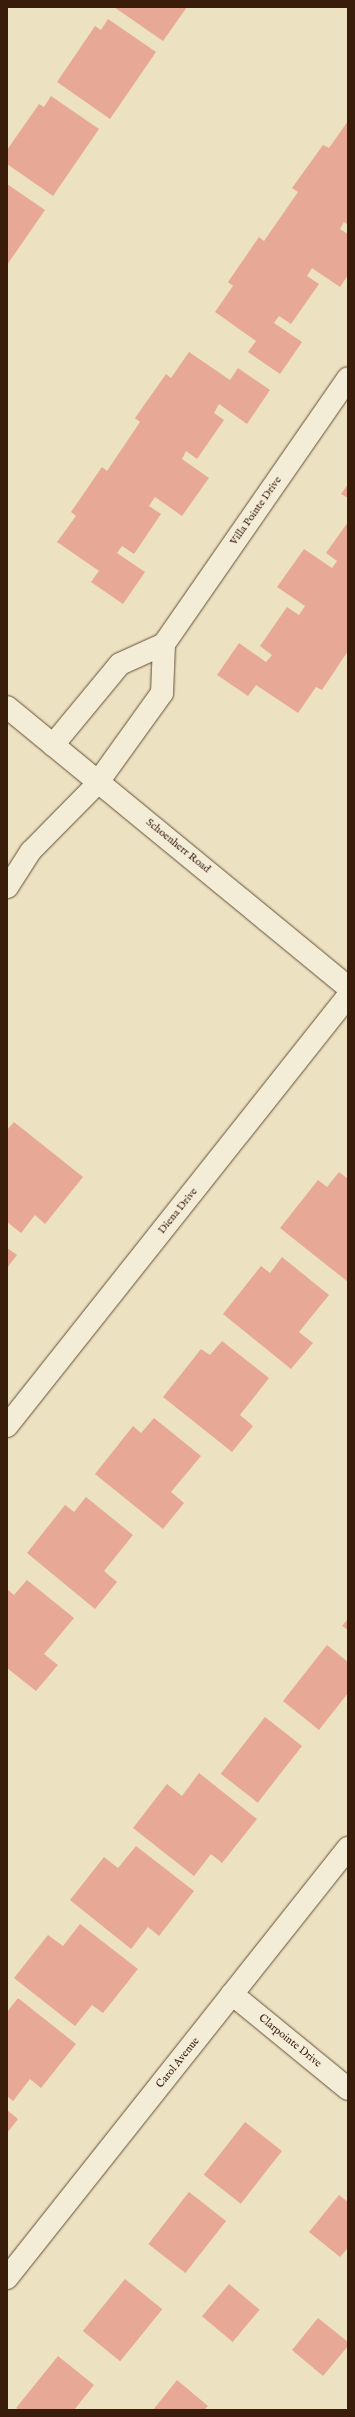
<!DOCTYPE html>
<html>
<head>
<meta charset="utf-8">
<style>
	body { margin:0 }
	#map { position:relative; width:355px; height:2417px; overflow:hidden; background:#ece2c1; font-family:"IM FELL English",serif }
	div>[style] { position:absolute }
	.building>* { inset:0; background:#e7a995; transform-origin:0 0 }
	.roads { filter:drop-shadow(0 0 1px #664e38) drop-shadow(0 0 1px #664e38) }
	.lane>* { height:21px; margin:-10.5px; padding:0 10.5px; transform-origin:10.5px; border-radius:10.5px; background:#f3ecd7 }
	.street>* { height:22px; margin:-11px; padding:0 11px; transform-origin:11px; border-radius:11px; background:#f3ecd7 }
	.secondary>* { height:22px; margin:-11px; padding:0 11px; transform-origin:11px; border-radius:11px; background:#f3ecd7 }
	span { translate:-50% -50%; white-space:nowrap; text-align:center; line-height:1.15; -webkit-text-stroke:3px #f3ecd7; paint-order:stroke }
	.street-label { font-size:11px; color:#391d0a }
	.frame { position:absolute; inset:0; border:8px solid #391d0a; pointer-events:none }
</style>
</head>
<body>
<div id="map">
	<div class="building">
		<i style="clip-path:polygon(114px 7px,187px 7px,163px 41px)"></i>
		<i style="clip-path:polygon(108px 19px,156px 52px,110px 119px,57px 82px,95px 26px,101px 30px)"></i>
		<i style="clip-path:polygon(51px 96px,99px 129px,53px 196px,7px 164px,7px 150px,39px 104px,44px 107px)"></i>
		<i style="clip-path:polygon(348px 121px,348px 225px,344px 222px,340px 229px,348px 234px,348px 275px,340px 287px,312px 268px,307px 276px,319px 284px,291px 324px,279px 316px,274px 323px,302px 342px,280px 374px,248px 352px,256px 341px,215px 312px,233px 286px,228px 282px,259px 237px,264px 241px,298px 192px,292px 188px,323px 145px,329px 148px)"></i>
		<i style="clip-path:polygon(7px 184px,45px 210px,7px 265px)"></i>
		<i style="clip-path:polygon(189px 352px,230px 380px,238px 368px,270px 390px,247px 424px,219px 404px,214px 413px,224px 420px,197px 459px,186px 451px,182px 459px,209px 478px,182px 516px,155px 497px,149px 506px,161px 514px,134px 554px,122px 546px,117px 553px,145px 572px,123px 604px,91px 582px,99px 571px,57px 542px,76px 516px,71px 512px,102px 467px,107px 471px,140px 422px,135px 418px,166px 374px,171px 378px)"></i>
		<i style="clip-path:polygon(348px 484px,348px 498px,341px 494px)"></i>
		<i style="clip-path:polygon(348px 522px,348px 651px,322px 690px,316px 687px,298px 713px,256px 685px,248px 696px,217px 675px,239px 643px,266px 662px,272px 655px,260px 646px,287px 607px,299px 615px,305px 606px,277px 587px,304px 549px,332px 568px,337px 561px,326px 553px)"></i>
		<i style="clip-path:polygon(14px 1122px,83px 1177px,45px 1224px,35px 1215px,21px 1233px,7px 1222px,7px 1130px)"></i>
		<i style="clip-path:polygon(339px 1172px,348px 1179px,348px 1282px,280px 1228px,318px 1180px,327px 1187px)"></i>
		<i style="clip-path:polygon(7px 1248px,17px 1255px,7px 1268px)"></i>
		<i style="clip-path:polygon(282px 1257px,329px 1295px,299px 1332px,313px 1343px,291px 1369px,223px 1314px,261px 1266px,270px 1273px)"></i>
		<i style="clip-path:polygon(222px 1341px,269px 1378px,240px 1415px,253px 1426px,232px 1452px,163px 1397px,201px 1349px,210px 1355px)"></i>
		<i style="clip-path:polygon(154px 1418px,201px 1456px,171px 1492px,184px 1503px,163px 1529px,95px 1474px,133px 1426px,141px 1433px)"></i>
		<i style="clip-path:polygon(86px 1497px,133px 1535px,104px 1571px,117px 1582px,95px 1609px,27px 1553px,65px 1505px,74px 1512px)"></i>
		<i style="clip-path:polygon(27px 1580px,74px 1618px,44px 1654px,58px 1665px,36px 1691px,7px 1668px,7px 1589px,14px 1595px)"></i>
		<i style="clip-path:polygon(348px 1619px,348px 1630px,342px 1626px)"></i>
		<i style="clip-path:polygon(327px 1645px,348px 1662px,348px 1693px,319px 1730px,283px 1701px)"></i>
		<i style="left:265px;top:1717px;width:47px;height:72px;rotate:38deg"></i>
		<i style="clip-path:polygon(199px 1773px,257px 1819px,222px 1863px,211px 1854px,194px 1876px,133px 1828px,167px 1784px,182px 1796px)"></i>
		<i style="clip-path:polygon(136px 1846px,194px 1891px,159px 1936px,148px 1927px,131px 1949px,70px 1900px,104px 1857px,118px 1868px)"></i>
		<i style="clip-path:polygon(80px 1924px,138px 1969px,103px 2013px,92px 2005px,75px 2026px,14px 1978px,48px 1935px,63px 1946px)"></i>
		<i style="clip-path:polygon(18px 1998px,76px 2044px,41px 2088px,30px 2079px,13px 2101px,7px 2096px,7px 2012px)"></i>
		<i style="clip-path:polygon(7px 2110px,18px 2119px,7px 2133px)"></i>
		<i style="left:245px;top:2122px;width:47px;height:67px;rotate:38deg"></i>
		<i style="left:189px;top:2192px;width:47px;height:66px;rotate:38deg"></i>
		<i style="clip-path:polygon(339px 2195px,348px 2202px,348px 2248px,340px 2257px,309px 2232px)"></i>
		<i style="left:125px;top:2279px;width:48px;height:67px;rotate:39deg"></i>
		<i style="left:229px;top:2284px;width:40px;height:42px;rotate:40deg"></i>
		<i style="clip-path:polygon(318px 2318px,348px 2342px,348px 2346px,323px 2376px,292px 2350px)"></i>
		<i style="clip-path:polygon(58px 2356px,94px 2385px,74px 2410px,19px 2410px,16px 2408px)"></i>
		<i style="clip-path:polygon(177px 2380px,208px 2406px,204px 2410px,153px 2410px)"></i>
	</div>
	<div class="roads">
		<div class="lane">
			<i style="left:7px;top:887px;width:43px;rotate:-57.4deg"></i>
			<i style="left:30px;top:851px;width:97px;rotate:-45.4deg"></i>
		</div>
		<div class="street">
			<i style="left:164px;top:644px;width:323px;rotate:-55.3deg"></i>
			<i style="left:53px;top:745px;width:105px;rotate:-50.4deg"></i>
			<i style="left:120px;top:664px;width:48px;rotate:-24.4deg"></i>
			<i style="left:164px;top:644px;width:49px;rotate:92.3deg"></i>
			<i style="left:162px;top:693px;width:110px;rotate:125.7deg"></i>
			<i style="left:7px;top:1426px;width:549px;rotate:-51.58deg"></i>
			<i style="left:232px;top:1994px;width:150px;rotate:39.3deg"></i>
			<i style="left:7px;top:2278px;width:549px;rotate:-51.58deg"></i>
		</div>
		<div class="secondary">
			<i style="left:7px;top:707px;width:441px;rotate:39.4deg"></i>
		</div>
	</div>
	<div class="street-label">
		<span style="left:256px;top:511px;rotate:-55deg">Villa Pointe Drive</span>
		<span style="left:178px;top:846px;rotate:39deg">Schoenherr Road</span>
		<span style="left:178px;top:1211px;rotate:-51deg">Diena Drive</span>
		<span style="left:290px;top:2041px;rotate:39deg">Clarpointe Drive</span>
		<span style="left:178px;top:2063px;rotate:-51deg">Carol Avenue</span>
	</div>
	<div class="frame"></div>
</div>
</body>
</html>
